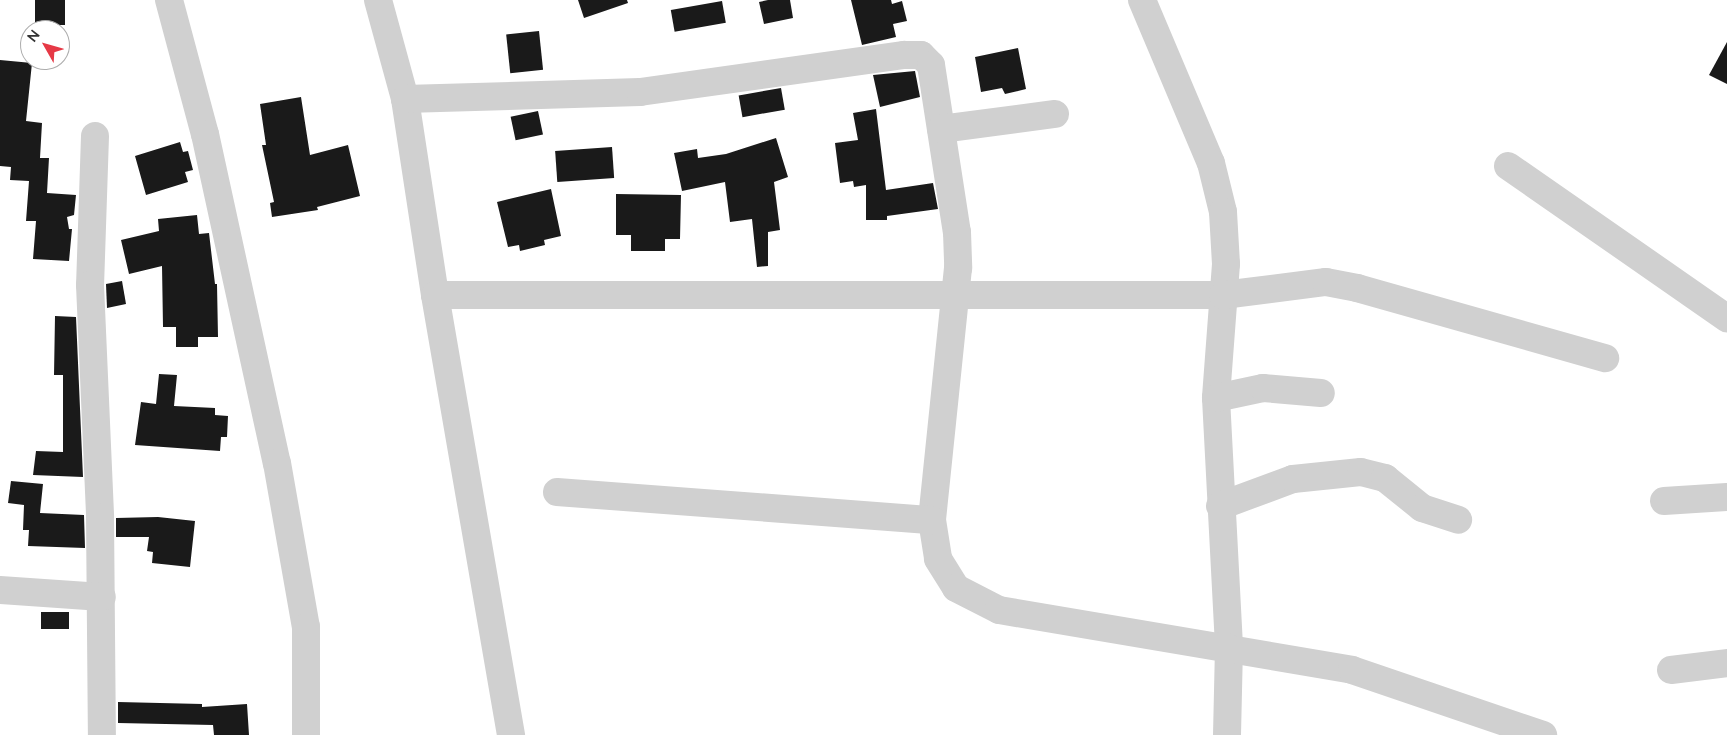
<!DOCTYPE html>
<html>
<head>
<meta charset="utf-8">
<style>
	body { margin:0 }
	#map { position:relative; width:1727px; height:735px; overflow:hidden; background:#fff; font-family:"Nunito Sans",sans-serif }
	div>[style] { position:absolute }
	.building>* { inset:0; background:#1a1a1a; transform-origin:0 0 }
	.minor>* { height:28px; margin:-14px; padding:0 14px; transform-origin:14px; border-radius:14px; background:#d0d0d0 }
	span { translate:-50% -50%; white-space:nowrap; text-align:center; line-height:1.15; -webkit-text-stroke:5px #fff; paint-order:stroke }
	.north { position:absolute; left:20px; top:20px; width:50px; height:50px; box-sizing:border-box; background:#fff; border:1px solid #adadad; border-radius:50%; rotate:308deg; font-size:14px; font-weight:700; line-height:20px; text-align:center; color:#333 }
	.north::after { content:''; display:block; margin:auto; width:18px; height:22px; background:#e63946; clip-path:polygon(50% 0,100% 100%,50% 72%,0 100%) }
</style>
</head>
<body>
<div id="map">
	<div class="building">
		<i style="left:35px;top:0;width:30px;height:25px"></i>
		<i style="clip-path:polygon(578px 0,627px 0,628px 3px,584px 18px)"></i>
		<i style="clip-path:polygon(768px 0,790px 0,793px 18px,764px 24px,759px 2px)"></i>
		<i style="clip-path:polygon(851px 0,891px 0,892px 4px,902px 1px,907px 21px,893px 24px,896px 37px,862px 45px)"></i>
		<i style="left:722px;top:1px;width:22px;height:52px;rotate:80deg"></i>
		<i style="left:539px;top:31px;width:39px;height:33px;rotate:84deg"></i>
		<i style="clip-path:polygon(1727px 42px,1727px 84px,1709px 75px)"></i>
		<i style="clip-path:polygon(1018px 48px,1026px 89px,1005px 94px,1002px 88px,981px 92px,975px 57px)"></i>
		<i style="clip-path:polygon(0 60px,32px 63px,26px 121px,42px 123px,40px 158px,49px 158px,47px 193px,76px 195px,74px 215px,67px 217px,69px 229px,72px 229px,69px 261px,33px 259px,36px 221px,26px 221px,29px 181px,10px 180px,11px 167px,0 166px)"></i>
		<i style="clip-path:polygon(915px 71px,920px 97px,880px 107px,873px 75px)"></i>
		<i style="left:781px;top:88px;width:22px;height:43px;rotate:80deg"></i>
		<i style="clip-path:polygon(301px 97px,310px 155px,348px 145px,360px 196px,317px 207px,318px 210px,272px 217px,270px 203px,274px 202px,262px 145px,266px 145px,260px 104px)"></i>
		<i style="clip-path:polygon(876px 109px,886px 190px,933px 183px,938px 209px,887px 216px,887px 220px,866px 220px,866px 185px,854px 187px,853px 181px,840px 183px,835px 143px,858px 140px,853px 113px)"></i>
		<i style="left:538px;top:111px;width:24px;height:28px;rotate:78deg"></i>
		<i style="clip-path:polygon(776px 138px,788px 177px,774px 182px,780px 230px,768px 232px,768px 266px,757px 267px,752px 219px,730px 222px,725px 182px,682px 191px,674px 153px,697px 149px,698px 158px,726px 154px)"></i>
		<i style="clip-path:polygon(180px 142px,183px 152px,188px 151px,193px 170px,185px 172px,188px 182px,146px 195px,135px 156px)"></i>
		<i style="left:612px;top:147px;width:31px;height:57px;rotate:86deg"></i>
		<i style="clip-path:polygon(551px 189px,561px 236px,544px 240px,545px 245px,520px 251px,519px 245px,508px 247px,497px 202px)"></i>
		<i style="clip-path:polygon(616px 194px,681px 195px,680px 239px,665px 239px,665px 251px,631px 251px,631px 235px,616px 235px)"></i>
		<i style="clip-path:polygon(197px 215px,199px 234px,209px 233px,215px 284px,217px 284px,218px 337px,198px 337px,198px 347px,176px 347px,176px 327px,163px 327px,162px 266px,129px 274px,121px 240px,159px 231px,158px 219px)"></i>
		<i style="clip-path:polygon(122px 281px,126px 304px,107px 308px,106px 284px)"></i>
		<i style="clip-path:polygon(55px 316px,76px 317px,83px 477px,33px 475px,36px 451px,63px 452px,63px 375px,54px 375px)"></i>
		<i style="clip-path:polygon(159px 374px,177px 375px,174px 406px,215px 408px,215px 415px,228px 416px,227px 437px,221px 437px,220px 451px,135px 445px,141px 402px,156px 404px)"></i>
		<i style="clip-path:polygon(11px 481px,43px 484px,40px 513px,84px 515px,85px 548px,28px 546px,29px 530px,23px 530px,24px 505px,8px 503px)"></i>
		<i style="clip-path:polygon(158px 517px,195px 521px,190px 567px,152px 563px,153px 552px,147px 551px,149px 537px,116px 537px,116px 518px)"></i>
		<i style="left:41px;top:612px;width:28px;height:17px"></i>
		<i style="clip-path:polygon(118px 702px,202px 704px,202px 707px,247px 704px,249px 735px,214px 735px,213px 725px,118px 723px)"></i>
	</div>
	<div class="minor">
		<i style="left:169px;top:0;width:139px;rotate:75deg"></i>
		<i style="left:205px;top:134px;width:337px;rotate:77.7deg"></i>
		<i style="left:277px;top:463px;width:167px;rotate:80deg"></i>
		<i style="left:306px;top:627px;width:108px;rotate:90deg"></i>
		<i style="left:378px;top:0;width:103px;rotate:74.7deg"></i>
		<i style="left:405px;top:99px;width:198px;rotate:81.3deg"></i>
		<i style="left:435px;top:295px;width:447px;rotate:80.2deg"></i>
		<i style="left:1142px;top:0;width:177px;rotate:67.1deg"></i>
		<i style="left:1211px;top:163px;width:50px;rotate:76.2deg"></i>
		<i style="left:1223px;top:212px;width:52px;rotate:86.7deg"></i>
		<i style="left:1226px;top:264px;width:134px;rotate:94.3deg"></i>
		<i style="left:1216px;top:398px;width:249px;rotate:87deg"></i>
		<i style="left:1229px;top:647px;width:88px;rotate:91.3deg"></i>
		<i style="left:405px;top:99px;width:235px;rotate:-1.7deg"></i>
		<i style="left:640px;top:92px;width:267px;rotate:-8deg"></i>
		<i style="left:904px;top:55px;width:17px"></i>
		<i style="left:921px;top:55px;width:14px;rotate:45deg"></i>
		<i style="left:931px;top:65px;width:169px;rotate:81.2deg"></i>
		<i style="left:957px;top:232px;width:36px;rotate:88deg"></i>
		<i style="left:958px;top:268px;width:253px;rotate:95.9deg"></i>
		<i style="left:932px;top:520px;width:39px;rotate:81deg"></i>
		<i style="left:938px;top:559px;width:34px;rotate:58deg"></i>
		<i style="left:956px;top:588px;width:48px;rotate:27.1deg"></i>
		<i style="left:999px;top:610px;width:358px;rotate:9.6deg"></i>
		<i style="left:1352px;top:670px;width:202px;rotate:18.8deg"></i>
		<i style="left:941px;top:129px;width:115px;rotate:-7.5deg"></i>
		<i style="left:95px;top:136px;width:149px;rotate:91.9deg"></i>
		<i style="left:90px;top:285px;width:232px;rotate:87.5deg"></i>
		<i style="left:100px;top:517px;width:218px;rotate:89.5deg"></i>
		<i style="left:1508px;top:166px;width:267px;rotate:34.8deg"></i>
		<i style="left:435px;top:295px;width:788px"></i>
		<i style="left:1223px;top:295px;width:104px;rotate:-7.2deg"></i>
		<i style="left:1326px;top:282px;width:32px;rotate:11deg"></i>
		<i style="left:1357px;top:288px;width:258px;rotate:15.8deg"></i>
		<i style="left:1216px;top:398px;width:48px;rotate:-12deg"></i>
		<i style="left:1263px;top:388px;width:58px;rotate:4.9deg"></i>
		<i style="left:557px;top:492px;width:376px;rotate:4.3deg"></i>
		<i style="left:1664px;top:501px;width:63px;rotate:-3.6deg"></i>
		<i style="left:1220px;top:506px;width:78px;rotate:-20.3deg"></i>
		<i style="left:1293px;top:479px;width:68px;rotate:-5.9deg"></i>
		<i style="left:1361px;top:472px;width:25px;rotate:14deg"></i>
		<i style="left:1385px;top:478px;width:48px;rotate:39deg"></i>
		<i style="left:1422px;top:508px;width:38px;rotate:18deg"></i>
		<i style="left:0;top:590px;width:102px;rotate:3.9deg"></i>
		<i style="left:1671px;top:670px;width:56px;rotate:-7.1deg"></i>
	</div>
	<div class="north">N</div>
</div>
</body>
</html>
